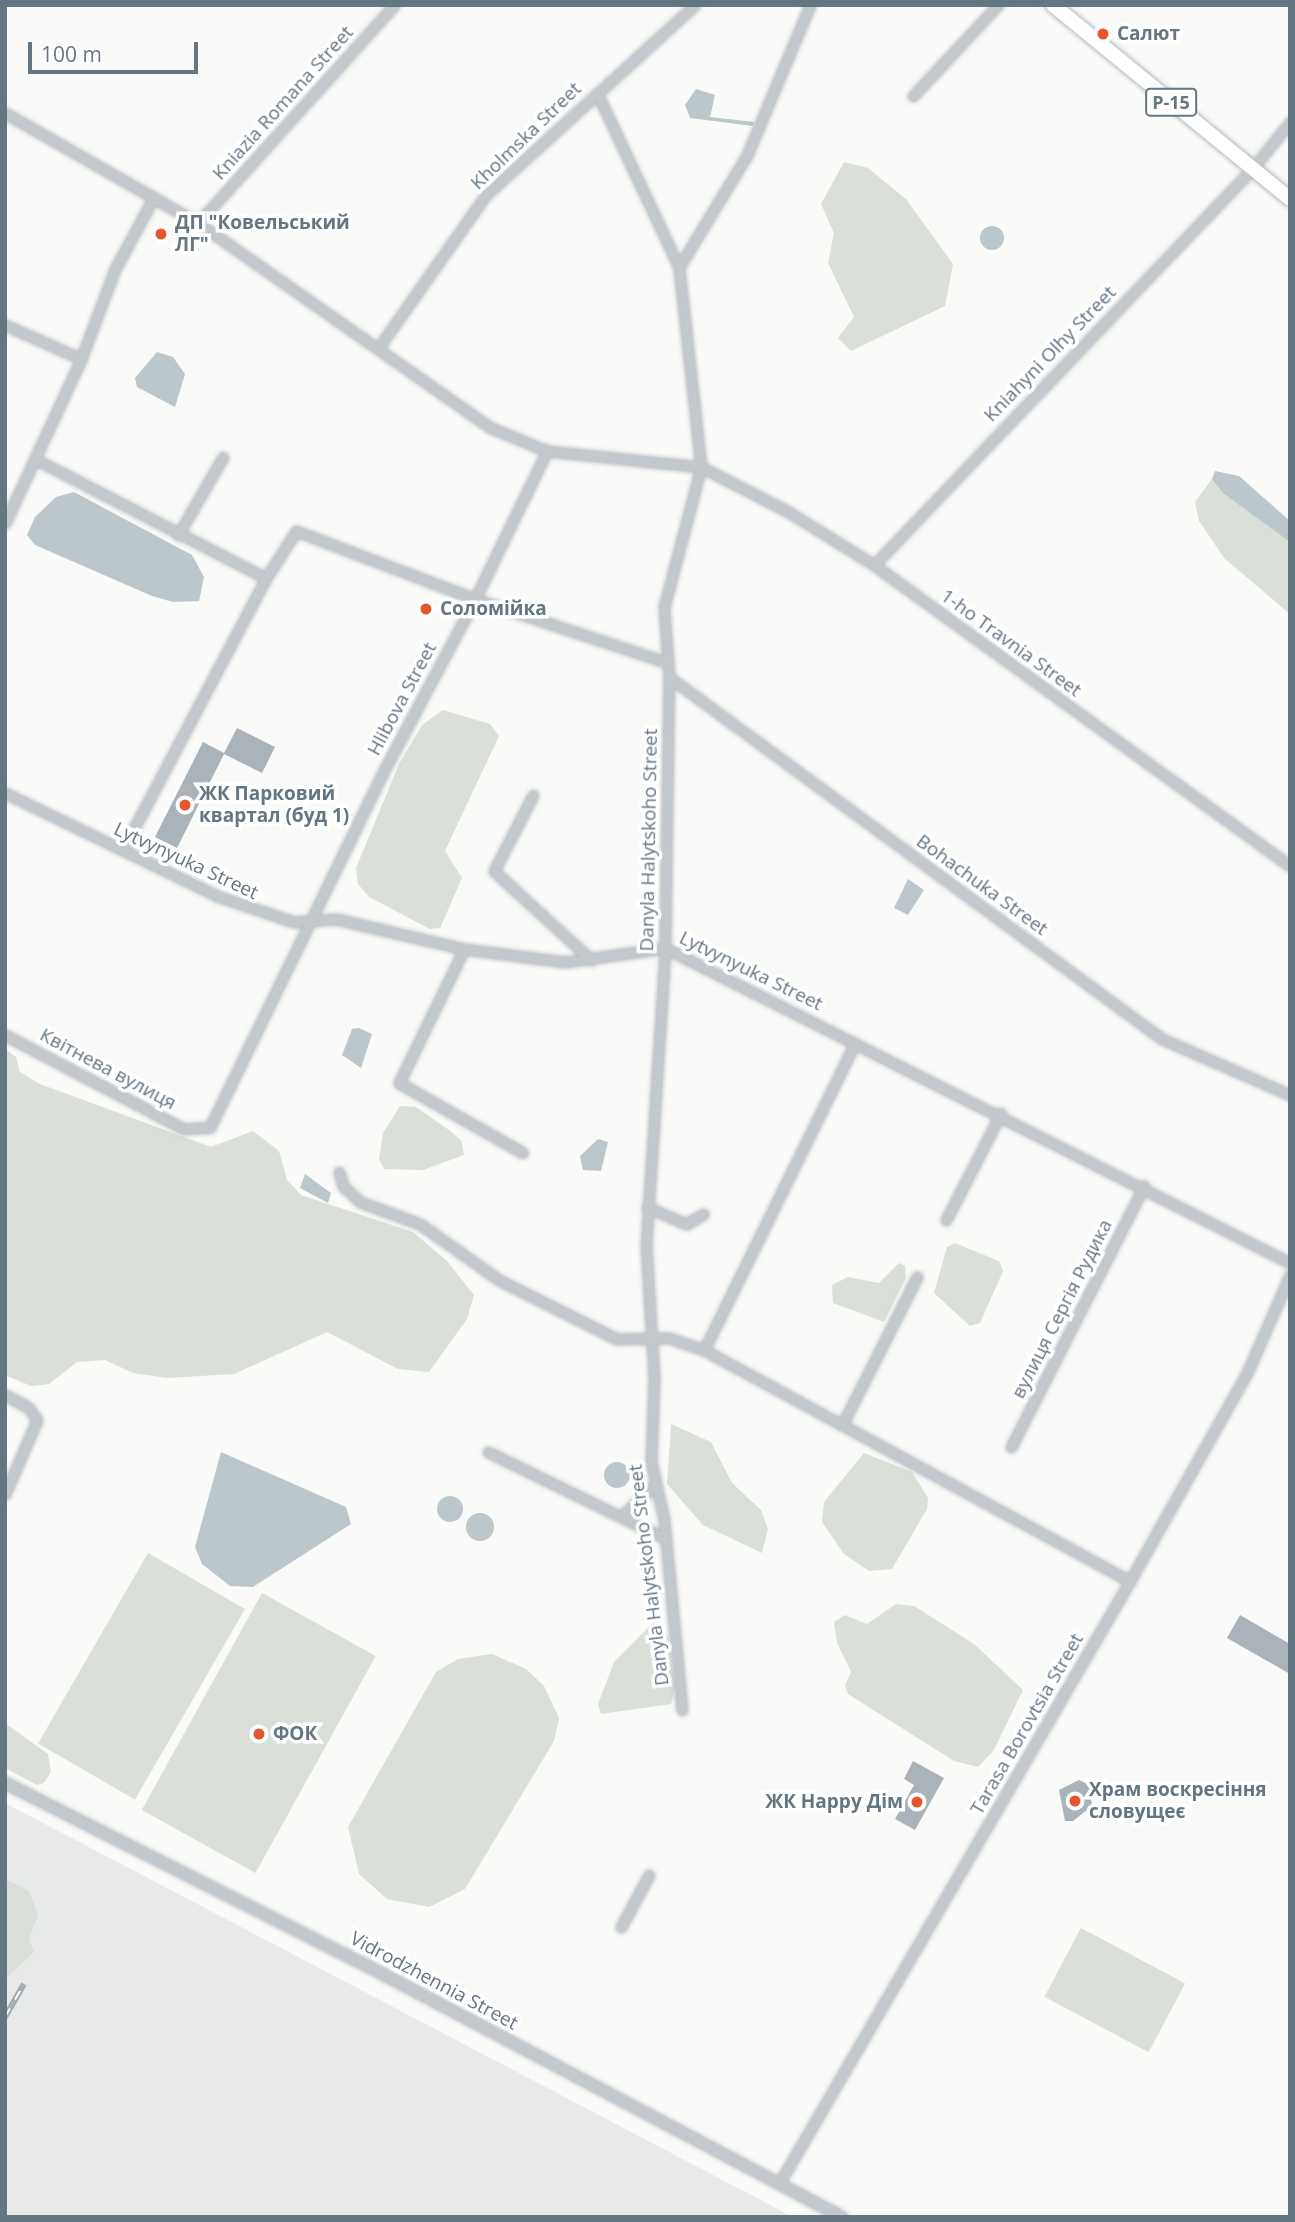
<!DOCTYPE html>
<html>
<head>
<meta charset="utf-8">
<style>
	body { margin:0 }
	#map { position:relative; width:1295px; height:2222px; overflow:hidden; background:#fafaf8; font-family:"Open Sans",sans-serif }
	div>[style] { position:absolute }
	.built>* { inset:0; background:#e8e9e9 }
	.green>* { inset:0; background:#dadfd7; transform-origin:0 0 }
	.water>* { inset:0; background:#bbc7cb }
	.round { border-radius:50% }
	.building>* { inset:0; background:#aab3b9 }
	.roads { filter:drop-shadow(0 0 2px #b5babe) drop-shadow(0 0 2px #b5babe) }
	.minor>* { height:9px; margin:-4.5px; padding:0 4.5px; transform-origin:4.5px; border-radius:4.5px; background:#c3c8cc }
	.tertiary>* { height:10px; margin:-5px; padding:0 5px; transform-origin:5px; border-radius:5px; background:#c3c8cc }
	.primary>* { height:14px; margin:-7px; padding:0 7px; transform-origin:7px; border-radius:7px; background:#fff }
	.rail>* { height:6px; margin-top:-3px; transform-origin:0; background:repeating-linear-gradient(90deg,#fff 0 10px,#a2aab0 0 20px); box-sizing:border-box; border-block:2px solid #a2aab0 }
	.dots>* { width:19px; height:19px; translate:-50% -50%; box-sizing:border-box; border:4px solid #fff; border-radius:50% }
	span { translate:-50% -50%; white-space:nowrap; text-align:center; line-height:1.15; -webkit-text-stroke:7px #fff; paint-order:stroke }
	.shield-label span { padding:2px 5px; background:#fff; border:2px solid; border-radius:5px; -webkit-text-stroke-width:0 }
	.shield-label { font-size:18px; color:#657683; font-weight:700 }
	.poi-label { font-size:19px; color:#657683; font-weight:700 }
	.left { translate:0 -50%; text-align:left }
	.right { translate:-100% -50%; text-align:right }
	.street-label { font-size:19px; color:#657683 }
	.frame { position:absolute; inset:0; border:7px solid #657683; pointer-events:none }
	.scale { position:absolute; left:28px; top:42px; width:170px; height:32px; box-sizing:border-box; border:4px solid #657683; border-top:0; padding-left:9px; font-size:21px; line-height:24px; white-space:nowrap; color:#657683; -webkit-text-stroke:5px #fff; paint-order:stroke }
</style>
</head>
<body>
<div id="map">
	<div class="built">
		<i style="clip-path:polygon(5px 1803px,793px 2217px,5px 2217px)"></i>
	</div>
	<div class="green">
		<i style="clip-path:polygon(844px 162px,868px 168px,906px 199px,953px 264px,945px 306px,851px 351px,838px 338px,854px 317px,828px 263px,834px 233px,821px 204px)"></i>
		<i style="clip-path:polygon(1212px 479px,1290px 542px,1290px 614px,1225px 559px,1199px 521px,1195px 502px)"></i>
		<i style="clip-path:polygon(443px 710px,490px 724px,499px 736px,445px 851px,462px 878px,440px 928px,430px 929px,369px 897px,358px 884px,356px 868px,399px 764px,422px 725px)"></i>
		<i style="clip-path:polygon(5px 1049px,16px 1057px,20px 1072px,40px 1084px,211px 1147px,253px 1131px,279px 1151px,287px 1180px,301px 1195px,413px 1232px,447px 1261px,474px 1295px,467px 1319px,429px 1372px,398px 1369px,327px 1332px,234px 1374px,167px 1378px,133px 1373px,105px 1360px,77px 1362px,49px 1384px,31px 1386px,5px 1375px)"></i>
		<i style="clip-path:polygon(400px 1106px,416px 1107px,449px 1130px,461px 1140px,464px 1155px,423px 1170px,384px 1169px,379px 1159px,383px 1133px)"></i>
		<i style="clip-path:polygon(955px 1243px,999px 1261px,1003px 1271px,980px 1323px,970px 1326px,934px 1293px,947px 1247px)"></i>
		<i style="clip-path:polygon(899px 1263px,905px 1266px,906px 1278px,884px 1322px,833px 1303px,832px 1285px,848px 1277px,879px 1283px)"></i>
		<i style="clip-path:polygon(671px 1424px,711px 1442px,732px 1483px,761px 1510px,768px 1529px,762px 1553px,703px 1525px,667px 1484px)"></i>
		<i style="clip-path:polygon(864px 1453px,912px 1472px,928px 1498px,927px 1509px,892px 1569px,869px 1571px,844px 1554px,822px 1522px,824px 1502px)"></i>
		<i style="left:148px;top:1553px;width:112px;height:220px;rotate:30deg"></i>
		<i style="left:262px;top:1593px;width:130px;height:248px;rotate:29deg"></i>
		<i style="clip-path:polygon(896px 1604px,914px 1606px,974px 1644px,1023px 1690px,994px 1750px,978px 1767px,954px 1761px,848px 1694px,845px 1685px,851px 1672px,837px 1643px,834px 1622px,845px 1615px,867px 1624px)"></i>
		<i style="clip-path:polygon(653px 1623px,668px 1636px,675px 1689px,671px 1704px,601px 1714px,598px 1704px,614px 1662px)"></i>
		<i style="clip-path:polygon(492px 1654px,526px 1669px,544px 1686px,559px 1718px,554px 1741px,465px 1889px,429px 1907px,387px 1899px,359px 1874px,348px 1827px,436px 1672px,458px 1659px)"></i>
		<i style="clip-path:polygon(5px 1723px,48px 1754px,51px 1772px,44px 1783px,37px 1785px,5px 1768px)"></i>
		<i style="clip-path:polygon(5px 1879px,29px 1891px,38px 1915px,29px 1939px,34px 1952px,5px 1979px)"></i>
		<i style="left:1081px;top:1928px;width:118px;height:78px;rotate:28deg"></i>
	</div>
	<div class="water">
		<i style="clip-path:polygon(696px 89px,715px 95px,710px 117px,754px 122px,753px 126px,690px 118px,685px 105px)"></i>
		<i class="round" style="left:980px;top:226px;width:24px;height:24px"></i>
		<i style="clip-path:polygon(157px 352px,173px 357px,185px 374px,175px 407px,137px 387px,135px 378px)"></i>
		<i style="clip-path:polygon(1215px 471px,1239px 476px,1290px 521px,1290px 542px,1223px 493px,1212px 479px)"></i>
		<i style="clip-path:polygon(74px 492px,192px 555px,204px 577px,199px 601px,173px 602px,152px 596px,35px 545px,27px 535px,35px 517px,56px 497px)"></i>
		<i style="clip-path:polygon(908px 879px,924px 890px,908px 915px,894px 908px)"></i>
		<i style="clip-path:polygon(359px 1028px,372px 1034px,361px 1068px,342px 1055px,352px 1029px)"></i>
		<i style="clip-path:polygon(598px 1139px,608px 1142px,601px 1171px,583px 1170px,580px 1156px)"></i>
		<i style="clip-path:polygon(305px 1174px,331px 1193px,328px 1203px,300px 1188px)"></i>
		<i style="clip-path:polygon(221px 1452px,346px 1507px,351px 1524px,253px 1587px,230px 1586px,202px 1564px,195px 1547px)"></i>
		<i class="round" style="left:604px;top:1462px;width:26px;height:26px"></i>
		<i class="round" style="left:437px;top:1496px;width:26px;height:26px"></i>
		<i class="round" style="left:466px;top:1513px;width:28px;height:28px"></i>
	</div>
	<div class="building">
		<i style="clip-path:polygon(237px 728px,275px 747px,262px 773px,224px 754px,177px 848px,155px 837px,203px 742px,224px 753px)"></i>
		<i style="clip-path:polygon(1240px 1615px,1290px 1644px,1290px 1674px,1227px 1638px)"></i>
		<i style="clip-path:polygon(913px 1761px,944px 1778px,915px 1830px,895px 1819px,914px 1785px,904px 1779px)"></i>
		<i style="clip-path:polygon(1079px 1780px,1090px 1785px,1092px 1806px,1073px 1821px,1065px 1821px,1059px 1790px)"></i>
	</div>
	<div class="roads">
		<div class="minor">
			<i style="left:597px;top:93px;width:192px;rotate:64.8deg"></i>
			<i style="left:913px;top:96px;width:125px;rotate:-47deg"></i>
			<i style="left:5px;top:113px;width:222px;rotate:29.7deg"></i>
			<i style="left:198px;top:223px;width:355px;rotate:35deg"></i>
			<i style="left:489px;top:427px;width:63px;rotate:22.5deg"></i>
			<i style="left:547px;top:451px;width:155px;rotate:5.9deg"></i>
			<i style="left:701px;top:467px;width:97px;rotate:27.1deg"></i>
			<i style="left:787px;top:511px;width:102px;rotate:31.8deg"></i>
			<i style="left:874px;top:565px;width:513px;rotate:35.89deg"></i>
			<i style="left:198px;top:223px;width:293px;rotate:-48deg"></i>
			<i style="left:5px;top:325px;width:83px;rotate:24.1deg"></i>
			<i style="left:379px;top:347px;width:186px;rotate:-54.9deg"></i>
			<i style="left:486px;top:195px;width:282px;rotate:-42.3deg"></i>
			<i style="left:35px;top:459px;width:260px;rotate:27.3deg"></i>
			<i style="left:266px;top:578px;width:306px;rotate:117.8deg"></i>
			<i style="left:5px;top:523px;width:181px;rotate:-65.1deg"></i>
			<i style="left:81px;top:359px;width:96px;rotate:-69.3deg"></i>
			<i style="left:115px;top:269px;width:82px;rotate:-61.6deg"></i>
			<i style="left:178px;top:535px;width:90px;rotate:-60deg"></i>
			<i style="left:874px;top:565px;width:549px;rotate:-46.33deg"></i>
			<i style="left:1253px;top:168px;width:59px;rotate:-51.2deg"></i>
			<i style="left:266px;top:578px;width:56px;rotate:-57.4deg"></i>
			<i style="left:296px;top:531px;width:191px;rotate:20.8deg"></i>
			<i style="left:475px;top:599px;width:165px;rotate:-64.1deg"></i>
			<i style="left:669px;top:677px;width:612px;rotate:36.29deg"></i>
			<i style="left:1162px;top:1039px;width:140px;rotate:23.6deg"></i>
			<i style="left:5px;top:793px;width:236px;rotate:25.9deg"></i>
			<i style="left:217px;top:896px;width:81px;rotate:18.7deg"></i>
			<i style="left:294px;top:922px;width:42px;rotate:-4.1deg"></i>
			<i style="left:336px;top:919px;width:131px;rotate:13.2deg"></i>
			<i style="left:464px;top:949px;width:102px;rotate:7.3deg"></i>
			<i style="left:565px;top:962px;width:101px;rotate:-8deg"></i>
			<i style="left:665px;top:948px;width:700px;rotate:26.75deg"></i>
			<i style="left:533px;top:795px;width:85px;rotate:117.2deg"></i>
			<i style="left:494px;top:871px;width:132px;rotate:42.5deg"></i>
			<i style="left:464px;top:949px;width:149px;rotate:115.9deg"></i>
			<i style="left:399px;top:1083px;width:142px;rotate:29.4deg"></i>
			<i style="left:5px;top:1035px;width:202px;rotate:27.7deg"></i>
			<i style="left:184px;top:1129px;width:26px;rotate:-4deg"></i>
			<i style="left:210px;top:1127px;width:388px;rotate:-64deg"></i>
			<i style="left:380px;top:778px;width:203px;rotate:-62deg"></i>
			<i style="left:475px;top:599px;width:200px;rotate:18.3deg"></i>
			<i style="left:339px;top:1172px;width:15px;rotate:74deg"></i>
			<i style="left:343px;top:1186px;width:23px;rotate:43deg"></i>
			<i style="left:360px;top:1202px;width:64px;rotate:20.1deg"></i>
			<i style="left:420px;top:1224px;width:97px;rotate:35.3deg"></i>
			<i style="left:499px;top:1280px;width:132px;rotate:26.6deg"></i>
			<i style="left:617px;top:1339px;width:52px;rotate:-1.1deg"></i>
			<i style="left:669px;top:1338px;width:37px;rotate:19deg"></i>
			<i style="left:704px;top:1350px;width:485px;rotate:28.5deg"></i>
			<i style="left:647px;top:1207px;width:43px;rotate:23.6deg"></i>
			<i style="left:686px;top:1224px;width:20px;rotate:-30deg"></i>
			<i style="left:946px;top:1220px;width:120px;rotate:-62.8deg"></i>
			<i style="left:704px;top:1350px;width:342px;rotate:-63.8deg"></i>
			<i style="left:5px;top:1395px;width:26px;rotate:28deg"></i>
			<i style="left:28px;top:1407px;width:16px;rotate:55deg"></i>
			<i style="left:37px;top:1420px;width:81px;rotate:113.4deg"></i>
			<i style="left:843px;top:1423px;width:164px;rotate:-63.1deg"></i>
			<i style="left:1011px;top:1447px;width:293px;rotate:-63deg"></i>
			<i style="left:488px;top:1452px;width:196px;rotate:26deg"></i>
			<i style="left:622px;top:1516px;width:45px;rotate:-44.1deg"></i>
			<i style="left:682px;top:1710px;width:191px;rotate:-95.4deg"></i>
			<i style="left:664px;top:1520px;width:59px;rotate:-102.6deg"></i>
			<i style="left:651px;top:1462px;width:84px;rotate:-88deg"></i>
			<i style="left:654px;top:1378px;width:133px;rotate:-93.4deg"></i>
			<i style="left:646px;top:1245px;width:298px;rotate:-86.3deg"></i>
			<i style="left:665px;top:948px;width:271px;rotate:-89.2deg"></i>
			<i style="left:669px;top:677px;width:70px;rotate:-94.1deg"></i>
			<i style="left:664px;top:607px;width:145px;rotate:-75.2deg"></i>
			<i style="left:701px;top:467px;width:201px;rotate:-96.3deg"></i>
			<i style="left:679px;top:267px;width:131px;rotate:-58.7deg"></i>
			<i style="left:747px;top:155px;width:163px;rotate:-67.2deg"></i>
			<i style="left:621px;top:1927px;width:59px;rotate:-61.7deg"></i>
			<i style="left:780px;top:2182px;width:682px;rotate:-59.79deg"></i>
			<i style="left:1123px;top:1593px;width:253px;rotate:-60.6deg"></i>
			<i style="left:1247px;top:1373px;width:107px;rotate:-66.3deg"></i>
		</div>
		<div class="tertiary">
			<i style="left:5px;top:1783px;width:398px;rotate:26.8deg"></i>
			<i style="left:360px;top:1962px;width:545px;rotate:27.88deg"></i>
		</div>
		<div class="primary">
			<i style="left:1053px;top:5px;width:306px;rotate:39.3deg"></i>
		</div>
	</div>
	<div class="rail">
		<i style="left:5px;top:2017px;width:38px;rotate:-60deg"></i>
	</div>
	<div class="dots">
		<i style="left:1103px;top:34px;background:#e4572e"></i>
		<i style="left:161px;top:234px;background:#e4572e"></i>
		<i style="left:426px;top:609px;background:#e4572e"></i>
		<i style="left:185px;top:805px;background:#e4572e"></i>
		<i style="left:259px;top:1734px;background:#e4572e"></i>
		<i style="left:1075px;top:1801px;background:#e4572e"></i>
		<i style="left:917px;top:1802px;background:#e4572e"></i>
	</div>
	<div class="shield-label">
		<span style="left:1171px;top:102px">Р-15</span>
	</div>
	<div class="poi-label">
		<span class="left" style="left:1117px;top:34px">Салют</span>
		<span class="left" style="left:175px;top:234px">ДП "Ковельський<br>ЛГ"</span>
		<span class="left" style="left:440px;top:609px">Соломійка</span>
		<span class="left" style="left:199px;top:805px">ЖК Парковий<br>квартал (буд 1)</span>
		<span class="left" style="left:273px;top:1734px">ФОК</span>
		<span class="left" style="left:1089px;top:1801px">Храм воскресіння<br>словущеє</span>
		<span class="right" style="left:903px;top:1802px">ЖК Happy Дім</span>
	</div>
	<div class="street-label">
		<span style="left:283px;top:103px;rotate:-48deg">Kniazia Romana Street</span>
		<span style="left:526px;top:136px;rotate:-44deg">Kholmska Street</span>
		<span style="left:1050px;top:354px;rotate:-46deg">Kniahyni Olhy Street</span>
		<span style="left:1011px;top:643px;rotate:36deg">1-ho Travnia Street</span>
		<span style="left:402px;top:699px;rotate:-62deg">Hlibova Street</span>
		<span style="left:649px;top:840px;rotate:-89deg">Danyla Halytskoho Street</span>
		<span style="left:186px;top:861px;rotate:25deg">Lytvynyuka Street</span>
		<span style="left:982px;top:885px;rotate:36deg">Bohachuka Street</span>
		<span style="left:751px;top:971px;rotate:26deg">Lytvynyuka Street</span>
		<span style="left:108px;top:1069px;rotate:28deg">Квітнева вулиця</span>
		<span style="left:1062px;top:1309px;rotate:-63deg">вулиця Сергія Рудика</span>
		<span style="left:649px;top:1575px;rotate:-97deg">Danyla Halytskoho Street</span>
		<span style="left:1027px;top:1724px;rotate:-60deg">Tarasa Borovtsia Street</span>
		<span style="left:434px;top:1981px;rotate:28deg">Vidrodzhennia Street</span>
	</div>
	<div class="frame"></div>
	<div class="scale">100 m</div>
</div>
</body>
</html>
